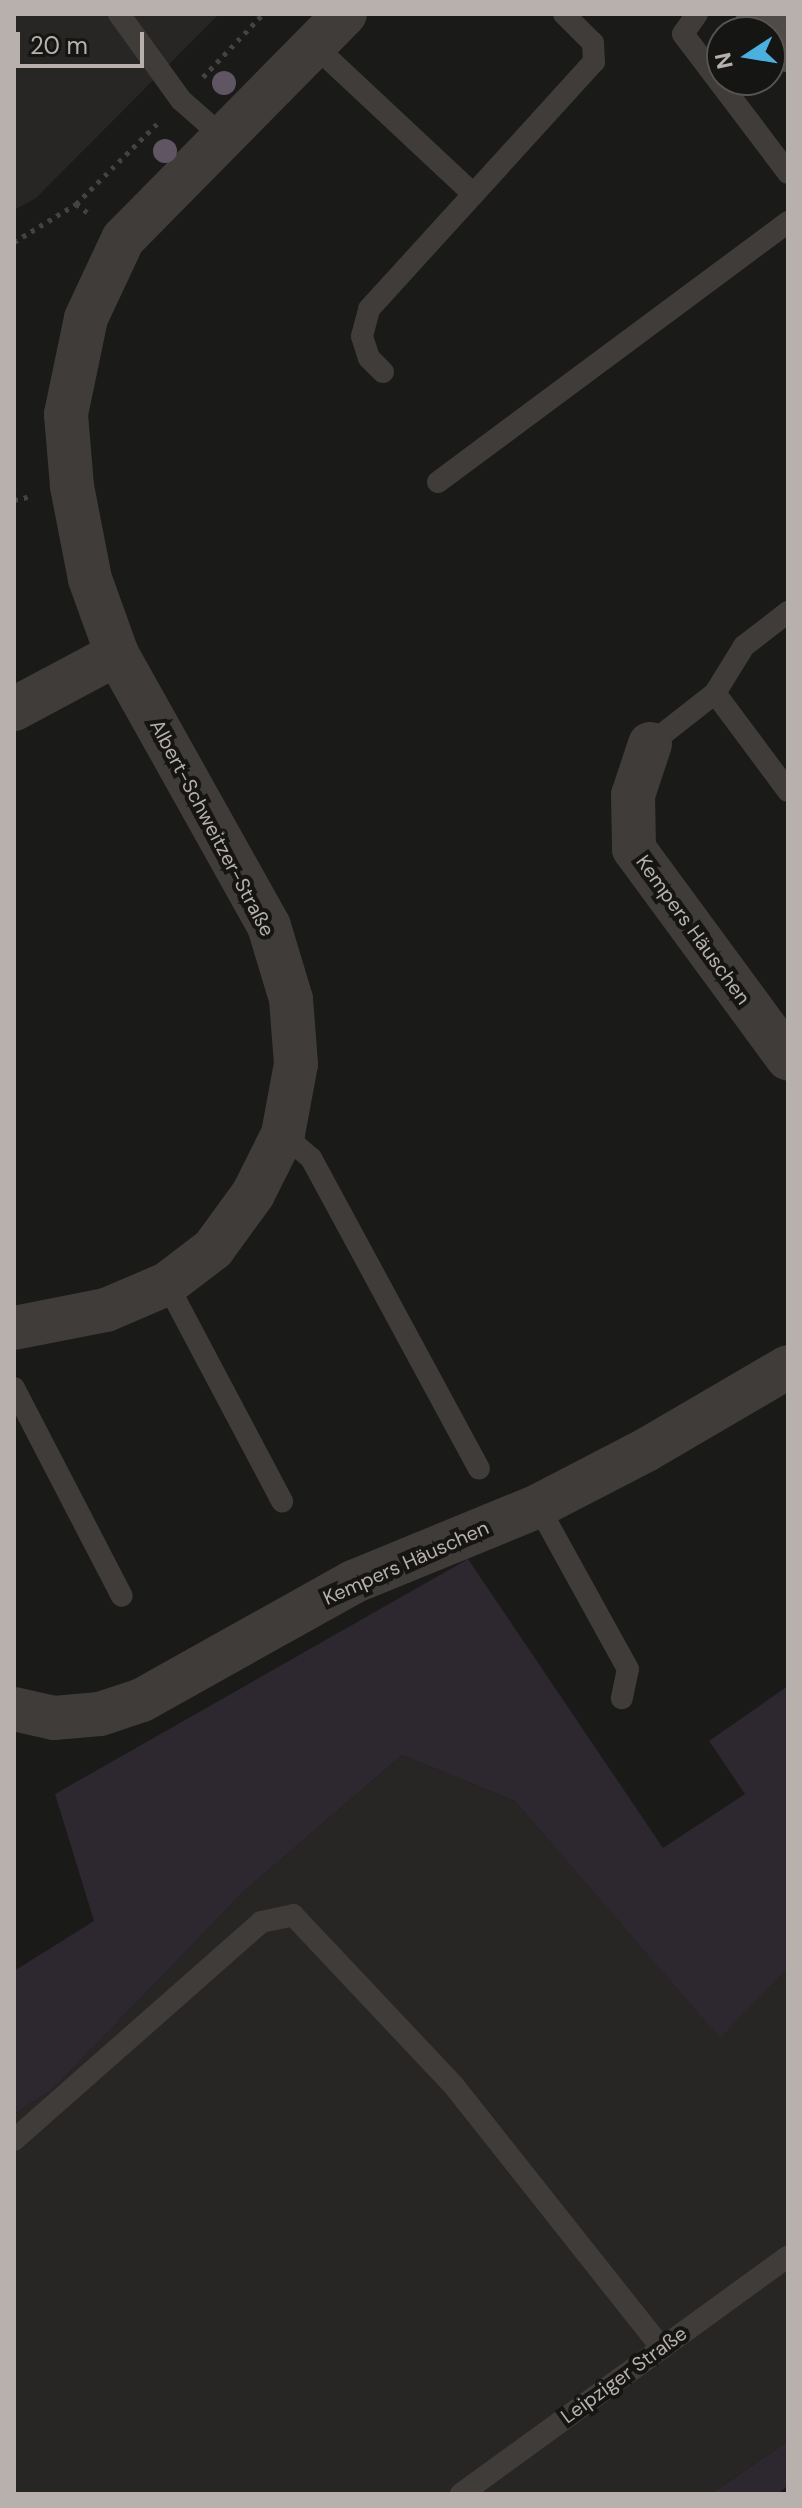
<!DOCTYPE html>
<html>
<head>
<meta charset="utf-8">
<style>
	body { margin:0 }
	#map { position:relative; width:802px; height:2508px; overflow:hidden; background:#1a1a18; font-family:"DM Sans",sans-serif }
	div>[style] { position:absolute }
	.built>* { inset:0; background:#272625 }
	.green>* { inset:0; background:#2d272f }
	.path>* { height:5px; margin-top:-2.5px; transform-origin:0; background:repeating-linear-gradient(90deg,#464240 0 4px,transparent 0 10px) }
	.lane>* { height:22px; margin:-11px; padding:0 11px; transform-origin:11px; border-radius:11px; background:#3f3c3a }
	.street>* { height:44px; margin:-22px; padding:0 22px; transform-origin:22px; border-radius:22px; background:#3f3c3a }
	.secondary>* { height:44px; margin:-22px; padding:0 22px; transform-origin:22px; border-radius:22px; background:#4f4b48 }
	.trees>* { width:24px; height:24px; margin:-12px; border-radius:50%; background:#605563 }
	span { translate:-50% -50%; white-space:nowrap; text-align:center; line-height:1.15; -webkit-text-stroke:8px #151513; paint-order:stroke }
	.street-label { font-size:20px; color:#b8b0ac }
	.frame { position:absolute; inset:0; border:16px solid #b8b0ac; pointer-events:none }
	.north { position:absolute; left:706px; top:16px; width:80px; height:80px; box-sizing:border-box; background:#151513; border:2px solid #565350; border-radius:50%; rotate:258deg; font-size:22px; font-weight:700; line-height:32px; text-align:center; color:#b8b0ac }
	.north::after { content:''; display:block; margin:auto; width:28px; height:36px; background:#4cb0df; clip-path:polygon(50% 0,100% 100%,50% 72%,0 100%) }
	.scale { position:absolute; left:16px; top:32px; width:128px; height:36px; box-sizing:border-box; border:4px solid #b8b0ac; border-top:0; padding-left:10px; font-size:24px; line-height:28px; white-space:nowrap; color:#b8b0ac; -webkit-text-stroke:6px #151513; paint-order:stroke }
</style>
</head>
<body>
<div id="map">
	<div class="built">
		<i style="clip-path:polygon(14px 14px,219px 14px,36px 198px,14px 210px)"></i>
		<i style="clip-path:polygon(402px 1755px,515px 1801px,720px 2037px,788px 1968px,788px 2441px,711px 2494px,14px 2494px,14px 2114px,54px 2088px,243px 1892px)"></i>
	</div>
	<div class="green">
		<i style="clip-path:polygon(468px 1559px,663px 1848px,745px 1794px,709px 1741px,788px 1686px,788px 1968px,720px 2038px,515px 1801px,402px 1755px,243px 1892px,54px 2088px,14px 2114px,14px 1971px,94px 1921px,55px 1794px)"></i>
		<i style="clip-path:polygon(788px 2441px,788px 2485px,778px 2494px,711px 2494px)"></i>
	</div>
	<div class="path">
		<i style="left:203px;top:77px;width:87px;rotate:-46.4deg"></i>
		<i style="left:76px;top:204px;width:118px;rotate:-44.7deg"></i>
		<i style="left:14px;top:242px;width:73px;rotate:-31.5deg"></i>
		<i style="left:76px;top:204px;width:17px;rotate:36deg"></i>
		<i style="left:14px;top:500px;width:18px;rotate:-13deg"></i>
	</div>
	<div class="lane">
		<i style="left:119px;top:14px;width:106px;rotate:54.2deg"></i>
		<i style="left:181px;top:100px;width:56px;rotate:41.4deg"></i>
		<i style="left:697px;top:14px;width:24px;rotate:125deg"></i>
		<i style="left:683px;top:34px;width:174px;rotate:52.9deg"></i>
		<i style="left:315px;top:46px;width:214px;rotate:43.1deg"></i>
		<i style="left:383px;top:372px;width:20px;rotate:-135deg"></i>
		<i style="left:369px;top:358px;width:23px;rotate:-108deg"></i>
		<i style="left:362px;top:336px;width:28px;rotate:-75deg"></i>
		<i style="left:369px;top:309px;width:334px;rotate:-47.7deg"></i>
		<i style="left:594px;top:62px;width:19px;rotate:-93deg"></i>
		<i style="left:593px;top:43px;width:41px;rotate:-135deg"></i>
		<i style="left:438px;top:482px;width:436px;rotate:-36.6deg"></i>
		<i style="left:715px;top:693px;width:122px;rotate:53.3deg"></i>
		<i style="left:650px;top:744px;width:83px;rotate:-38.1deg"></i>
		<i style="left:715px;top:693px;width:55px;rotate:-58.3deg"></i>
		<i style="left:744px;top:646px;width:56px;rotate:-37.7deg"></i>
		<i style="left:283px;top:1134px;width:37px;rotate:41deg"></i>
		<i style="left:311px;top:1158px;width:353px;rotate:61.6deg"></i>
		<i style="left:167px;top:1284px;width:246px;rotate:62.1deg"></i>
		<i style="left:14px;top:1388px;width:234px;rotate:62.6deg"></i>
		<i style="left:538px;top:1506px;width:186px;rotate:61.1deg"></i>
		<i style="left:628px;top:1669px;width:30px;rotate:102deg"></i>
		<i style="left:14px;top:2140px;width:329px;rotate:-41.4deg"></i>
		<i style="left:261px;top:1922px;width:33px;rotate:-12deg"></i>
		<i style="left:293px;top:1915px;width:235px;rotate:46.7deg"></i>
		<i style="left:454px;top:2086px;width:335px;rotate:51.6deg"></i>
		<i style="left:461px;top:2494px;width:404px;rotate:-36deg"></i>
	</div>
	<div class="street">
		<i style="left:14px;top:709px;width:117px;rotate:-28.1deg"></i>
		<i style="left:650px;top:744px;width:54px;rotate:108.4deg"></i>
		<i style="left:633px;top:795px;width:54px;rotate:88.9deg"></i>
		<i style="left:634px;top:849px;width:260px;rotate:53.7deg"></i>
		<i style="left:14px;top:1328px;width:94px;rotate:-11.1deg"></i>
		<i style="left:106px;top:1310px;width:66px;rotate:-23.1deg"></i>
		<i style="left:167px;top:1284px;width:58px;rotate:-37.3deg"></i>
		<i style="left:213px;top:1249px;width:68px;rotate:-54deg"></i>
		<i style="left:253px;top:1194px;width:67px;rotate:-63.4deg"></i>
		<i style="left:283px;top:1134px;width:71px;rotate:-79.5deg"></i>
		<i style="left:296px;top:1064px;width:65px;rotate:-94.4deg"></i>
		<i style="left:291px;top:999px;width:76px;rotate:-106.8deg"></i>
		<i style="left:269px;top:926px;width:312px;rotate:-119.2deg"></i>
		<i style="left:117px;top:654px;width:80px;rotate:-109.8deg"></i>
		<i style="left:90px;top:579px;width:95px;rotate:-101deg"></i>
		<i style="left:72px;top:486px;width:72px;rotate:-94.8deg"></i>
		<i style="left:66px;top:414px;width:98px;rotate:-78.2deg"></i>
		<i style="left:86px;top:318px;width:87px;rotate:-64.9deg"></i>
		<i style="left:123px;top:239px;width:316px;rotate:-45.4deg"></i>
		<i style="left:14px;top:1709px;width:41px;rotate:12.7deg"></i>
		<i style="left:54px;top:1718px;width:46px;rotate:-5deg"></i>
		<i style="left:100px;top:1714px;width:44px;rotate:-18.4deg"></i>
		<i style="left:142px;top:1700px;width:242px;rotate:-29.2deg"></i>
		<i style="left:353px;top:1582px;width:200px;rotate:-22.3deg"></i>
		<i style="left:538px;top:1506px;width:122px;rotate:-27.4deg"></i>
		<i style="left:646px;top:1450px;width:164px;rotate:-30.3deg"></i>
	</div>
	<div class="secondary">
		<i style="left:758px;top:14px;width:47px;rotate:50.2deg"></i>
	</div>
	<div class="trees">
		<i style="left:224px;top:83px"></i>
		<i style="left:165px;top:151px"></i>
	</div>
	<div class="street-label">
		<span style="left:212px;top:828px;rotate:62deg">Albert-Schweitzer-Straße</span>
		<span style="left:693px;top:930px;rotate:54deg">Kempers Häuschen</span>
		<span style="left:406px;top:1563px;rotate:-24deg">Kempers Häuschen</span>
		<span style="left:624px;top:2375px;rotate:-36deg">Leipziger Straße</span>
	</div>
	<div class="frame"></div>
	<div class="north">N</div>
	<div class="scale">20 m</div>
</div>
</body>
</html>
